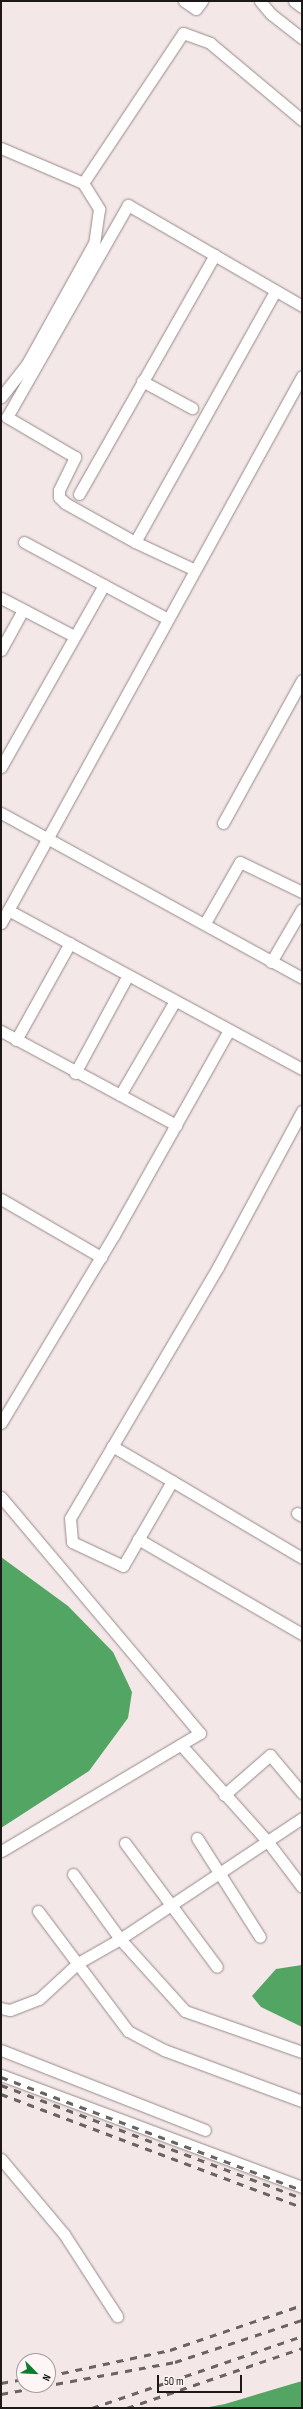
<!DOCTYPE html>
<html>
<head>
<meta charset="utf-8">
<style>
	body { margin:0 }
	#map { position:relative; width:303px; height:2409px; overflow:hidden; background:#f4e7e7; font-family:"Sofia Sans Condensed",sans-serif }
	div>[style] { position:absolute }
	.water>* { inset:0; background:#52a562 }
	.roads { filter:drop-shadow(0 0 1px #95898a) drop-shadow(0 0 1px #95898a) }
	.street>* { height:11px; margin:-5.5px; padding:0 5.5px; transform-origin:5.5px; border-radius:5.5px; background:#fff }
	.rail>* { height:3px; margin-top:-1.5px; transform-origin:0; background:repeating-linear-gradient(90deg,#6b6363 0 7px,transparent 0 14px) }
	span { translate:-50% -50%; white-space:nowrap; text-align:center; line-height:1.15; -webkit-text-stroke:3px #fef5f6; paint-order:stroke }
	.frame { position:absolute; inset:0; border:2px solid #1d1818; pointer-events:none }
	.north { position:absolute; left:16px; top:2353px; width:40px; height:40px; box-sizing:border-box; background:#fef5f6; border:1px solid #a49d9d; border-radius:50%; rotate:114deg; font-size:11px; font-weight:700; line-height:16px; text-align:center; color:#1d1818 }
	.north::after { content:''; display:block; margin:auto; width:14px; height:18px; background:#0b7d33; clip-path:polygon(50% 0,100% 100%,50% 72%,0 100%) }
	.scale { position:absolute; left:157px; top:2375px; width:85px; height:18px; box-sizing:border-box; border:2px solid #1d1818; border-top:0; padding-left:5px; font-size:12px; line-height:14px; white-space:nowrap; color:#1d1818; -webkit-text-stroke:3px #fef5f6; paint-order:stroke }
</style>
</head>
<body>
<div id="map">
	<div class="water">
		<i style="clip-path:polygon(1px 1557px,68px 1606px,113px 1652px,132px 1692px,128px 1718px,89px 1771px,1px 1828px)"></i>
		<i style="clip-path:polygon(302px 1965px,302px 2027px,261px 2007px,252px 1996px,276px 1969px)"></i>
		<i style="clip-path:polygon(302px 2381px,302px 2408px,204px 2408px,225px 2404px)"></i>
	</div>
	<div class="roads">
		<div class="street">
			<i style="left:184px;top:1px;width:14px;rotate:34deg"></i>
			<i style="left:196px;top:9px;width:10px;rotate:-53deg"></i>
			<i style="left:260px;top:1px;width:17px;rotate:50deg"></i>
			<i style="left:271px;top:14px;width:39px;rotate:38deg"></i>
			<i style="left:294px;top:1px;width:10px;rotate:37deg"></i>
			<i style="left:1px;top:148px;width:89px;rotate:23.1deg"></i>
			<i style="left:83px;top:183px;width:31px;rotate:58deg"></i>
			<i style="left:99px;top:209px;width:34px;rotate:98deg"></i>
			<i style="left:94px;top:243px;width:138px;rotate:119deg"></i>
			<i style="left:27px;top:364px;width:42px;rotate:128.2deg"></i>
			<i style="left:83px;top:183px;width:180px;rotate:-56.3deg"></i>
			<i style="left:183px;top:33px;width:29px;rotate:20deg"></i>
			<i style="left:210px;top:43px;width:120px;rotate:39.9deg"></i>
			<i style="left:142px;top:381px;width:57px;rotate:28.4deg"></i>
			<i style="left:79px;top:494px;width:275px;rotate:-60.4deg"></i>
			<i style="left:24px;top:542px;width:91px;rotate:28.3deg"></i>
			<i style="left:135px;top:542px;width:287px;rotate:-60.8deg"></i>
			<i style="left:193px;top:569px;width:64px;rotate:-155deg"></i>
			<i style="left:135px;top:542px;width:80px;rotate:-150.9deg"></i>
			<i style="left:65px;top:503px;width:8px;rotate:-135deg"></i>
			<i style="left:59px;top:497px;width:7px;rotate:-90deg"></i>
			<i style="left:59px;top:490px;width:37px;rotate:-64deg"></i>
			<i style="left:75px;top:457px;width:79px;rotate:-149.5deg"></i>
			<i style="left:7px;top:417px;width:244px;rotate:-60.3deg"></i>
			<i style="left:128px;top:205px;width:201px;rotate:30.1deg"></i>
			<i style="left:1px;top:598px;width:82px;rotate:27.5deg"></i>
			<i style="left:1px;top:650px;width:46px;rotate:-61.2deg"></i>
			<i style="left:1px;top:767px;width:209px;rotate:-60.5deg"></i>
			<i style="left:104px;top:585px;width:70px;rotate:28deg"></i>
			<i style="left:1px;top:813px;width:343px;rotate:28.7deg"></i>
			<i style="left:223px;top:823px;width:163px;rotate:-61.1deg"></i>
			<i style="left:8px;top:910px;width:334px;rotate:28.4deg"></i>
			<i style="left:1px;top:923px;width:624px;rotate:-61.18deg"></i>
			<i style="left:205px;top:923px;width:70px;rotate:-60.2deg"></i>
			<i style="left:240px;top:862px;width:69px;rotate:25.8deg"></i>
			<i style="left:271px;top:962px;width:61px;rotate:-59.7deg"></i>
			<i style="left:1px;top:1031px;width:199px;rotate:28.2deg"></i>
			<i style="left:16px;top:1040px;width:111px;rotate:-60.9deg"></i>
			<i style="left:75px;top:1073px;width:109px;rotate:-61.6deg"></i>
			<i style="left:120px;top:1095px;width:109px;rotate:-59.7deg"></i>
			<i style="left:302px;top:1111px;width:177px;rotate:118.3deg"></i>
			<i style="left:218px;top:1267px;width:291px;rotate:120.5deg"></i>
			<i style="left:70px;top:1518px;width:24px;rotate:85deg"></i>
			<i style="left:72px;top:1542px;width:56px;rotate:25.2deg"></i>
			<i style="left:123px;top:1566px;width:98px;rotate:-60deg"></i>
			<i style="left:172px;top:1481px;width:151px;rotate:30.6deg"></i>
			<i style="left:1px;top:1199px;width:116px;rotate:30.1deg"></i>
			<i style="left:1px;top:1423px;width:219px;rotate:-59deg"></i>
			<i style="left:114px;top:1235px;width:235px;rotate:-60.7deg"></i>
			<i style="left:112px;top:1446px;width:69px;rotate:30.3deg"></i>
			<i style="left:1px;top:1497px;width:309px;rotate:49.9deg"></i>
			<i style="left:200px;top:1733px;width:231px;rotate:149.3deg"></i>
			<i style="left:297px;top:1513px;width:6px;rotate:31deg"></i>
			<i style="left:138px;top:1539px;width:190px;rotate:30.1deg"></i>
			<i style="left:181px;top:1745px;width:130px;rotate:48.1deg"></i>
			<i style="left:268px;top:1842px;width:56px;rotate:52.9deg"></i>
			<i style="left:224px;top:1795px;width:61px;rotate:-41deg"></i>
			<i style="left:270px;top:1755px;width:50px;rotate:49.9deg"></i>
			<i style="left:197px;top:1838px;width:117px;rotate:57.5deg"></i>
			<i style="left:125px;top:1843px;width:154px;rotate:53.4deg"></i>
			<i style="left:73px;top:1874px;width:80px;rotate:54.1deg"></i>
			<i style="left:120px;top:1939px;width:97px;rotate:47.9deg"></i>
			<i style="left:185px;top:2011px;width:124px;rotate:19.3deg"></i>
			<i style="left:38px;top:1911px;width:150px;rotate:53.1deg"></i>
			<i style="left:128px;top:2031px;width:41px;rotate:27.8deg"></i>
			<i style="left:164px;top:2050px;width:147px;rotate:20.3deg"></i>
			<i style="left:1px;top:2008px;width:9px;rotate:13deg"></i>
			<i style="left:10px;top:2010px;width:31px;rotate:-21deg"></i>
			<i style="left:39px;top:1999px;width:53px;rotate:-42.7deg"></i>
			<i style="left:78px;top:1963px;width:48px;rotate:-29.7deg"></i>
			<i style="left:120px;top:1939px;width:219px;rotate:-33.6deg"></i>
			<i style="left:1px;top:2050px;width:219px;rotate:21.4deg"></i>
			<i style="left:1px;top:2075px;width:321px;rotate:20.4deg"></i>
			<i style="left:1px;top:2159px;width:98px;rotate:50deg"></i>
			<i style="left:64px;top:2234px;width:98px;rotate:57.1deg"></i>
		</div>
	</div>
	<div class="rail">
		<i style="left:1px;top:2077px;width:322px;rotate:20.6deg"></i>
		<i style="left:1px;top:2085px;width:322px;rotate:20.6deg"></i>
		<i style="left:1px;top:2094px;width:322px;rotate:20.6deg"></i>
		<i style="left:48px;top:2376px;width:125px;rotate:-12deg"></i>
		<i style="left:170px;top:2350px;width:139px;rotate:-18.8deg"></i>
		<i style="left:1px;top:2383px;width:23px;rotate:-10deg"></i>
		<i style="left:1px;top:2394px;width:177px;rotate:-10.4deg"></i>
		<i style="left:175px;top:2362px;width:134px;rotate:-18.3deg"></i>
		<i style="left:92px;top:2408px;width:222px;rotate:-18.9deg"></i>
		<i style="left:127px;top:2408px;width:185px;rotate:-18.9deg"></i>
	</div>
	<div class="frame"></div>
	<div class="north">N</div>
	<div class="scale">50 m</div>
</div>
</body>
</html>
